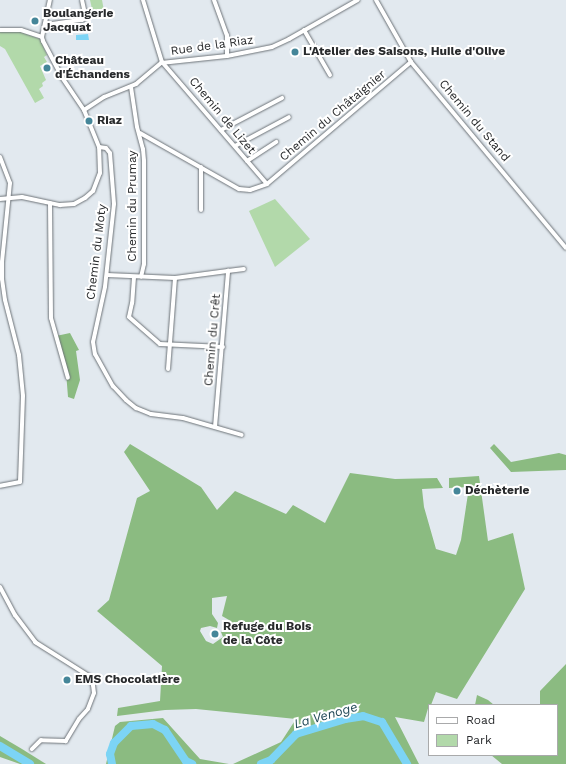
<!DOCTYPE html>
<html>
<head>
<meta charset="utf-8">
<style>
	body { margin:0 }
	#map { position:relative; width:566px; height:764px; overflow:hidden; background:#e2e9ef; font-family:"Work Sans",sans-serif }
	div>[style] { position:absolute }
	.green>* { inset:0; background:#b2d9aa }
	.forest>* { inset:0; background:#8bbb81 }
	.water>* { inset:0; background:#7cd4f5 }
	.river>* { height:8px; margin:-4px; padding:0 4px; transform-origin:4px; border-radius:4px; background:#7cd4f5 }
	.roads { filter:drop-shadow(0 0 1px #6d7378) drop-shadow(0 0 1px #6d7378) }
	.minor>* { height:4px; margin:-2px; padding:0 2px; transform-origin:2px; border-radius:2px; background:#fff }
	.dots>* { width:11px; height:11px; translate:-50% -50%; box-sizing:border-box; border:2px solid #fff; border-radius:50% }
	span { translate:-50% -50%; white-space:nowrap; text-align:center; line-height:1.15; -webkit-text-stroke:4px #fff; paint-order:stroke }
	.poi-label { font-size:12px; color:#282a2c; font-weight:700 }
	.left { translate:0 -50%; text-align:left }
	.street-label { font-size:12px; color:#282a2c }
	.water-label { font-size:13px; color:#214857; font-style:italic }
	.legend { position:absolute; left:428px; top:704px; width:130px; height:52px; box-sizing:border-box; background:#fff; border:1px solid #a9aaab; margin:0; padding:5px 7px; list-style:none; font-size:12px; color:#282a2c }
	.legend li { display:flex; align-items:center; gap:8px; height:20px }
	.legend b { width:20px; border:1px solid #a9aaab }
</style>
</head>
<body>
<div id="map">
	<div class="green">
		<i style="clip-path:polygon(90px 0,102px 0,105px 16px,94px 18px)"></i>
		<i style="clip-path:polygon(0 31px,21px 32px,40px 39px,47px 55px,44px 57px,47px 62px,40px 66px,46px 80px,42px 83px,43px 86px,39px 89px,44px 98px,35px 103px,5px 49px,0 46px)"></i>
		<i style="clip-path:polygon(275px 199px,310px 239px,275px 267px,249px 211px)"></i>
	</div>
	<div class="forest">
		<i style="clip-path:polygon(70px 333px,79px 350px,76px 351px,80px 380px,74px 399px,68px 397px,66px 372px,56px 336px)"></i>
		<i style="clip-path:polygon(evenodd,130px 444px,201px 487px,217px 510px,235px 491px,286px 514px,293px 505px,325px 523px,350px 473px,395px 479px,437px 478px,443px 488px,422px 489px,424px 507px,436px 549px,456px 555px,461px 540px,469px 487px,449px 488px,449px 478px,479px 476px,488px 541px,513px 533px,525px 589px,457px 699px,436px 692px,431px 705px,429px 705px,424px 722px,395px 717px,419px 764px,233px 764px,281px 742px,296px 719px,196px 709px,165px 710px,117px 716px,118px 708px,160px 701px,162px 666px,97px 611px,109px 600px,137px 498px,150px 491px,124px 452px,130px 444px,227px 596px,222px 616px,229px 620px,230px 625px,227px 630px,221px 632px,223px 637px,213px 644px,206px 641px,200px 631px,201px 628px,210px 626px,217px 628px,218px 623px,212px 614px,212px 598px,227px 596px)"></i>
		<i style="clip-path:polygon(494px 444px,511px 462px,559px 453px,566px 455px,566px 470px,511px 472px,490px 448px)"></i>
		<i style="clip-path:polygon(566px 664px,566px 764px,502px 764px,491px 755px,557px 755px,557px 705px,540px 705px,540px 691px)"></i>
		<i style="clip-path:polygon(477px 695px,488px 700px,494px 705px,475px 705px)"></i>
		<i style="clip-path:polygon(163px 718px,200px 759px,229px 764px,106px 764px,115px 726px,120px 722px)"></i>
		<i style="clip-path:polygon(0 736px,22px 749px,46px 764px,20px 764px,0 757px)"></i>
	</div>
	<div class="water">
		<i style="clip-path:polygon(88px 34px,89px 40px,76px 40px,76px 35px)"></i>
	</div>
	<div class="river">
		<i style="left:0;top:746px;width:35px;rotate:31deg"></i>
		<i style="left:112px;top:764px;width:10px;rotate:-101deg"></i>
		<i style="left:110px;top:754px;width:12px;rotate:-70deg"></i>
		<i style="left:114px;top:743px;width:24px;rotate:-45deg"></i>
		<i style="left:131px;top:726px;width:22px;rotate:-5deg"></i>
		<i style="left:153px;top:724px;width:13px;rotate:27deg"></i>
		<i style="left:165px;top:730px;width:37px;rotate:56deg"></i>
		<i style="left:186px;top:761px;width:7px;rotate:27deg"></i>
		<i style="left:261px;top:764px;width:11px;rotate:-22deg"></i>
		<i style="left:271px;top:760px;width:36px;rotate:-46deg"></i>
		<i style="left:296px;top:734px;width:51px;rotate:-17deg"></i>
		<i style="left:345px;top:719px;width:18px;rotate:-9deg"></i>
		<i style="left:363px;top:716px;width:20px;rotate:18deg"></i>
		<i style="left:382px;top:722px;width:49px;rotate:59.2deg"></i>
	</div>
	<div class="roads">
		<div class="minor">
			<i style="left:143px;top:0;width:65px;rotate:73deg"></i>
			<i style="left:162px;top:62px;width:161px;rotate:49.3deg"></i>
			<i style="left:214px;top:0;width:37px;rotate:70deg"></i>
			<i style="left:227px;top:35px;width:21px;rotate:90deg"></i>
			<i style="left:376px;top:0;width:71px;rotate:60.6deg"></i>
			<i style="left:411px;top:62px;width:242px;rotate:50.2deg"></i>
			<i style="left:45px;top:25px;width:37px;rotate:-8deg"></i>
			<i style="left:82px;top:20px;width:4px;rotate:-34deg"></i>
			<i style="left:85px;top:18px;width:4px;rotate:-90deg"></i>
			<i style="left:85px;top:14px;width:14px;rotate:-102deg"></i>
			<i style="left:0;top:30px;width:21px"></i>
			<i style="left:21px;top:30px;width:22px;rotate:18deg"></i>
			<i style="left:304px;top:30px;width:52px;rotate:60deg"></i>
			<i style="left:131px;top:87px;width:40px;rotate:81.5deg"></i>
			<i style="left:137px;top:127px;width:23px;rotate:75deg"></i>
			<i style="left:143px;top:149px;width:12px;rotate:85deg"></i>
			<i style="left:144px;top:161px;width:103px;rotate:90deg"></i>
			<i style="left:144px;top:264px;width:13px;rotate:103deg"></i>
			<i style="left:84px;top:110px;width:24px;rotate:-33deg"></i>
			<i style="left:104px;top:97px;width:35px;rotate:-22deg"></i>
			<i style="left:136px;top:84px;width:33px;rotate:-40deg"></i>
			<i style="left:161px;top:63px;width:66px;rotate:-6.1deg"></i>
			<i style="left:227px;top:56px;width:46px;rotate:-11.3deg"></i>
			<i style="left:272px;top:47px;width:19px;rotate:-25deg"></i>
			<i style="left:289px;top:39px;width:79px;rotate:-29.5deg"></i>
			<i style="left:221px;top:130px;width:69px;rotate:-27.7deg"></i>
			<i style="left:140px;top:133px;width:114px;rotate:29.5deg"></i>
			<i style="left:239px;top:189px;width:11px;rotate:5deg"></i>
			<i style="left:250px;top:190px;width:18px;rotate:-19deg"></i>
			<i style="left:267px;top:184px;width:189px;rotate:-40.3deg"></i>
			<i style="left:235px;top:146px;width:61px;rotate:-28.2deg"></i>
			<i style="left:99px;top:147px;width:7px;rotate:8deg"></i>
			<i style="left:106px;top:148px;width:6px;rotate:51deg"></i>
			<i style="left:110px;top:153px;width:51px;rotate:85.5deg"></i>
			<i style="left:114px;top:204px;width:83px;rotate:96.2deg"></i>
			<i style="left:105px;top:287px;width:56px;rotate:102.3deg"></i>
			<i style="left:93px;top:342px;width:12px;rotate:81deg"></i>
			<i style="left:95px;top:354px;width:37px;rotate:61deg"></i>
			<i style="left:113px;top:386px;width:19px;rotate:47deg"></i>
			<i style="left:126px;top:400px;width:13px;rotate:39deg"></i>
			<i style="left:136px;top:408px;width:16px;rotate:22deg"></i>
			<i style="left:151px;top:414px;width:32px;rotate:7deg"></i>
			<i style="left:183px;top:418px;width:61px;rotate:16.1deg"></i>
			<i style="left:0;top:157px;width:28px;rotate:69deg"></i>
			<i style="left:10px;top:183px;width:79px;rotate:95.8deg"></i>
			<i style="left:2px;top:262px;width:17px;rotate:90deg"></i>
			<i style="left:2px;top:279px;width:21px;rotate:82deg"></i>
			<i style="left:5px;top:300px;width:57px;rotate:75.7deg"></i>
			<i style="left:19px;top:355px;width:41px;rotate:84.4deg"></i>
			<i style="left:23px;top:396px;width:86px;rotate:92deg"></i>
			<i style="left:20px;top:482px;width:20px;rotate:169deg"></i>
			<i style="left:247px;top:161px;width:35px;rotate:-33deg"></i>
			<i style="left:201px;top:167px;width:43px;rotate:90deg"></i>
			<i style="left:0;top:199px;width:22px;rotate:-5deg"></i>
			<i style="left:22px;top:197px;width:39px;rotate:12deg"></i>
			<i style="left:60px;top:205px;width:14px;rotate:-4deg"></i>
			<i style="left:74px;top:204px;width:13px;rotate:-29deg"></i>
			<i style="left:85px;top:198px;width:11px;rotate:-41deg"></i>
			<i style="left:93px;top:191px;width:19px;rotate:-69deg"></i>
			<i style="left:100px;top:173px;width:26px;rotate:-92deg"></i>
			<i style="left:99px;top:147px;width:40px;rotate:-112deg"></i>
			<i style="left:84px;top:110px;width:40px;rotate:-124deg"></i>
			<i style="left:62px;top:77px;width:41px;rotate:-117.8deg"></i>
			<i style="left:43px;top:41px;width:4px;rotate:-104deg"></i>
			<i style="left:42px;top:37px;width:38px;rotate:-78deg"></i>
			<i style="left:50px;top:203px;width:115px;rotate:89.5deg"></i>
			<i style="left:51px;top:318px;width:62px;rotate:74.2deg"></i>
			<i style="left:107px;top:275px;width:68px;rotate:2.5deg"></i>
			<i style="left:175px;top:278px;width:53px;rotate:-7.5deg"></i>
			<i style="left:134px;top:277px;width:26px;rotate:94deg"></i>
			<i style="left:132px;top:303px;width:14px;rotate:102deg"></i>
			<i style="left:129px;top:317px;width:41px;rotate:41.1deg"></i>
			<i style="left:160px;top:344px;width:63px;rotate:2.7deg"></i>
			<i style="left:168px;top:369px;width:91px;rotate:-85.6deg"></i>
			<i style="left:215px;top:427px;width:157px;rotate:-85.2deg"></i>
			<i style="left:228px;top:271px;width:16px;rotate:-7deg"></i>
			<i style="left:0;top:587px;width:32px;rotate:62deg"></i>
			<i style="left:15px;top:615px;width:34px;rotate:53deg"></i>
			<i style="left:35px;top:642px;width:64px;rotate:32.2deg"></i>
			<i style="left:89px;top:676px;width:10px;rotate:66deg"></i>
			<i style="left:93px;top:685px;width:8px;rotate:83deg"></i>
			<i style="left:94px;top:693px;width:17px;rotate:111deg"></i>
			<i style="left:88px;top:709px;width:13px;rotate:132deg"></i>
			<i style="left:79px;top:719px;width:26px;rotate:121deg"></i>
			<i style="left:66px;top:741px;width:25px;rotate:-178deg"></i>
			<i style="left:41px;top:740px;width:13px;rotate:135deg"></i>
		</div>
	</div>
	<div class="dots">
		<i style="left:35px;top:21px;background:#458699"></i>
		<i style="left:295px;top:52px;background:#458699"></i>
		<i style="left:47px;top:68px;background:#458699"></i>
		<i style="left:89px;top:121px;background:#458699"></i>
		<i style="left:457px;top:491px;background:#458699"></i>
		<i style="left:215px;top:634px;background:#458699"></i>
		<i style="left:67px;top:680px;background:#458699"></i>
	</div>
	<div class="poi-label">
		<span class="left" style="left:43px;top:21px">Boulangerie<br>Jacquat</span>
		<span class="left" style="left:303px;top:52px">L'Atelier des Saisons, Huile d'Olive</span>
		<span class="left" style="left:55px;top:68px">Château<br>d'Échandens</span>
		<span class="left" style="left:97px;top:121px">Riaz</span>
		<span class="left" style="left:465px;top:491px">Déchèterie</span>
		<span class="left" style="left:223px;top:634px">Refuge du Bois<br>de la Côte</span>
		<span class="left" style="left:75px;top:680px">EMS Chocolatière</span>
	</div>
	<div class="street-label">
		<span style="left:212px;top:46px;rotate:-8deg">Rue de la Riaz</span>
		<span style="left:222px;top:116px;rotate:50deg">Chemin de Lizet</span>
		<span style="left:333px;top:116px;rotate:-40deg">Chemin du Châtaignier</span>
		<span style="left:474px;top:121px;rotate:50deg">Chemin du Stand</span>
		<span style="left:133px;top:206px;rotate:-90deg">Chemin du Prumay</span>
		<span style="left:97px;top:252px;rotate:-83deg">Chemin du Moty</span>
		<span style="left:213px;top:340px;rotate:-85deg">Chemin du Crêt</span>
	</div>
	<div class="water-label">
		<span style="left:326px;top:716px;rotate:-16deg">La Venoge</span>
	</div>
	<ul class="legend">
	<li><b style="height:5px;background:#fff"></b>Road</li>
	<li><b style="height:11px;background:#b2d9aa"></b>Park</li>
	</ul>
</div>
</body>
</html>
